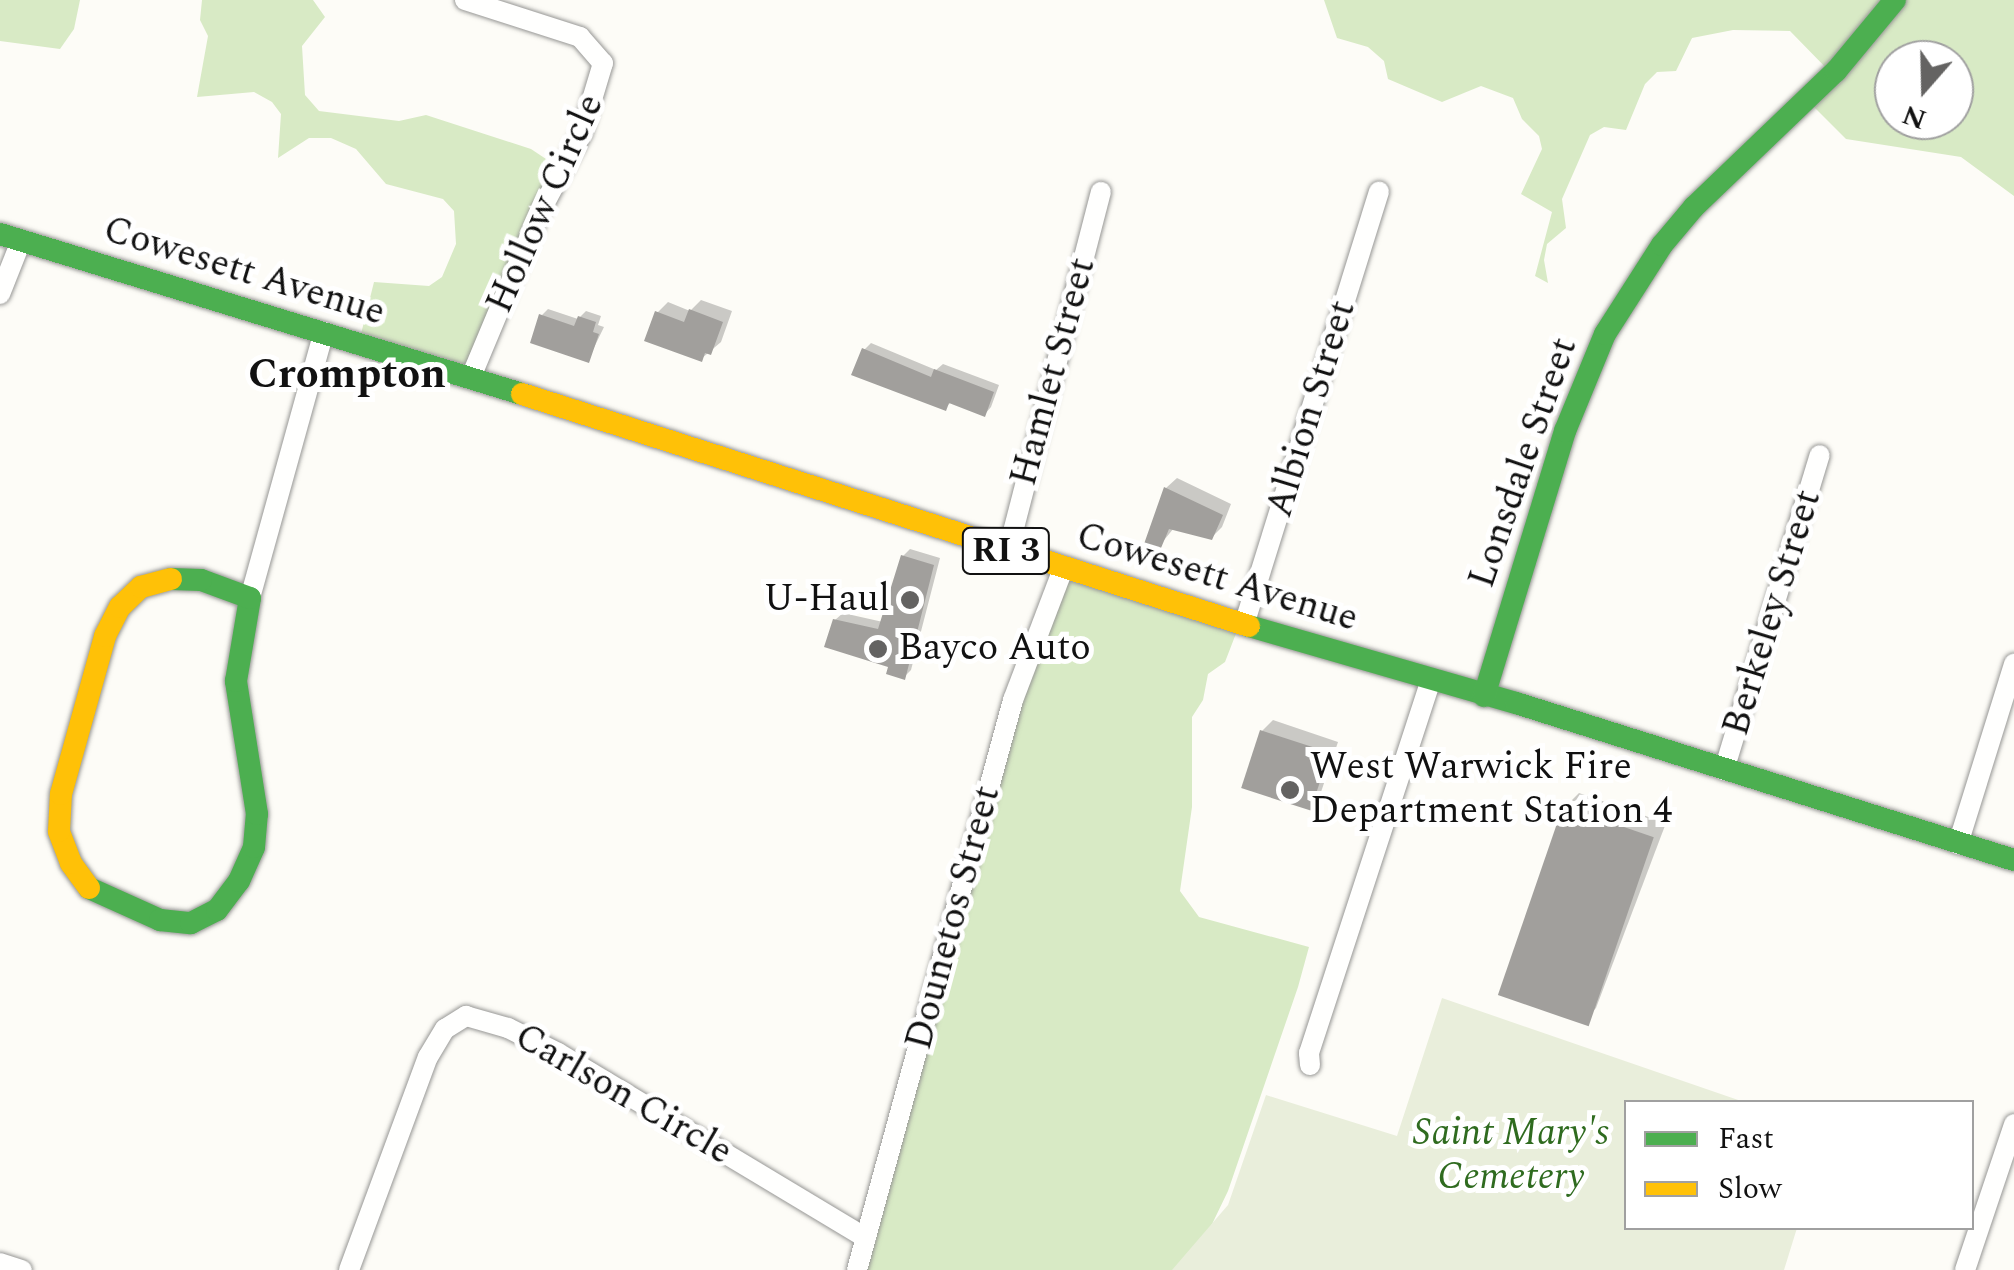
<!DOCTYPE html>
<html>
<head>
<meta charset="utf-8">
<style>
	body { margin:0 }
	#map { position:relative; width:2014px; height:1270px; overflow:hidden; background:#fdfcf7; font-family:Spectral,serif }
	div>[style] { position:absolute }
	.forest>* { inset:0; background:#d8eac5 }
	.cemetery>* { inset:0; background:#e9eedb }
	.shadow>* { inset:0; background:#0003 }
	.building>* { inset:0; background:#a19f9c; transform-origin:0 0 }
	.roads { filter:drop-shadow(0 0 2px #979795) drop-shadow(0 0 2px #979795) }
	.street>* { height:20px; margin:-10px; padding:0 10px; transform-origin:10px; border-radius:10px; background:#fffffe }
	.fast>* { height:22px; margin:-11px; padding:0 11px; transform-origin:11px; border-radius:11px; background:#4caf50 }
	.slow>* { height:22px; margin:-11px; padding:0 11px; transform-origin:11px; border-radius:11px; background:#ffc107 }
	.dots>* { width:28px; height:28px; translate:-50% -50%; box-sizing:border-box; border:5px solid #fff; border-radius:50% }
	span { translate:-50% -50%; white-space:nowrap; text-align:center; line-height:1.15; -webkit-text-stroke:10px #fff; paint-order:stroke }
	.shield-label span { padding:2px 8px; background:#fff; border:2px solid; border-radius:8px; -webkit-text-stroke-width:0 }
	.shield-label { font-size:35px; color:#111; font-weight:700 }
	.street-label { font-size:38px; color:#111 }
	.poi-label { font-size:38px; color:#111 }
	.right { translate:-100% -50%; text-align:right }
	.left { translate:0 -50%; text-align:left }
	.park-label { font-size:38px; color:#2f6b1f; font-style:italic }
	.quarter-label { font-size:42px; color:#111; font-weight:700 }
	.legend { position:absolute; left:1624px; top:1100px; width:350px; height:130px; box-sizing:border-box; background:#fff; border:2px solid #a0a0a0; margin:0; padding:12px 18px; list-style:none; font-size:30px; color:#111 }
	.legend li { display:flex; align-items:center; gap:20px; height:50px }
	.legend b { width:50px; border:2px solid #a0a0a0 }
	.north { position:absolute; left:1874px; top:40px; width:100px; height:100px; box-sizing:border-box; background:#fff; border:2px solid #a0a0a0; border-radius:50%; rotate:200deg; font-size:28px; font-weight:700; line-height:40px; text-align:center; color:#111 }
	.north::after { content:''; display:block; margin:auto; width:35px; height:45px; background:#646362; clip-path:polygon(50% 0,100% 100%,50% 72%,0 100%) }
</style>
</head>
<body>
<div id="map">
	<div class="forest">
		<i style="clip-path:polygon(0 0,80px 0,74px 29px,60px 49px,0 41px)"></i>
		<i style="clip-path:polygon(202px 0,313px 0,325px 17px,302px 46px,305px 95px,319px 111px,399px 121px,426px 115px,531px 149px,561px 169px,473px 375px,359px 342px,374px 282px,429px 286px,442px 277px,456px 244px,454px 211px,443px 199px,386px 184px,356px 149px,331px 138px,309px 138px,278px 158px,281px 114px,272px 102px,254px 92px,197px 97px,208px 36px,200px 20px)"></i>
		<i style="clip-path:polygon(evenodd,1324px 0,2014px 0,2014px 196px,1961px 157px,1846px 139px,1810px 103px,1832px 74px,1790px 31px,1733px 30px,1692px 38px,1676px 71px,1657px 72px,1645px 84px,1626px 130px,1604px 127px,1590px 135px,1562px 199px,1566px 228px,1547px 244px,1544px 260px,1548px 283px,1535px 276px,1552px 212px,1521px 194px,1542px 149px,1539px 136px,1522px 119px,1513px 98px,1481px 86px,1442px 102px,1388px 79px,1384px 61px,1368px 47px,1337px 38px,1324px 0,1894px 60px,1954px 60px,1954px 120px,1894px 120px,1894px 60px)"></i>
		<i style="clip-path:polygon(1066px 567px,1242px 618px,1225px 662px,1208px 674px,1203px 700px,1192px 717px,1192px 807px,1180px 891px,1199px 917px,1309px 947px,1298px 987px,1228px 1191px,1201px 1247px,1180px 1270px,858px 1270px,1011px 710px)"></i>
	</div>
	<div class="cemetery">
		<i style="clip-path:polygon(1442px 998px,1744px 1102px,1626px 1102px,1626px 1228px,1797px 1228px,1784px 1270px,1172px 1270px,1228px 1205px,1266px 1095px,1397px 1136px)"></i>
	</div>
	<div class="shadow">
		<i style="clip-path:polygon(701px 300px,732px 311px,721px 342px,701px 359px,657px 313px,668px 302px,690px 311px)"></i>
		<i style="clip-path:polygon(548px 309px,578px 319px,586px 311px,601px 316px,598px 325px,604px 327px,588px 360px,542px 315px)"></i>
		<i style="clip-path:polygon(871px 343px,936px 370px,943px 364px,999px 385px,991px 407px,985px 414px,952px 401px,945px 408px,864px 350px)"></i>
		<i style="clip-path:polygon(1177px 478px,1231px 504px,1222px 527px,1211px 538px,1174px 528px,1160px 545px,1166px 488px)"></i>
		<i style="clip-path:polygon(910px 549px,940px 558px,911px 670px,904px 677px,835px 620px,843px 613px,883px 622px,903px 556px)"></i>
		<i style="clip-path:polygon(1273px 720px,1338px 742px,1319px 798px,1308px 808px,1262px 731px)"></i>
		<i style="clip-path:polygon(1579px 793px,1666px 823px,1596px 1008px,1582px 1023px,1565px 807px)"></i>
	</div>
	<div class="building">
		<i style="clip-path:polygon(689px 309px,723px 322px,711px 355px,705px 353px,702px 362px,644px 341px,655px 311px,684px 322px)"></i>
		<i style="clip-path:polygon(539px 314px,574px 326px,578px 316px,596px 322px,593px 332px,599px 334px,589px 363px,530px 343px)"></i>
		<i style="clip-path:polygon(862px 348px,931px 377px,934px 369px,994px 392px,985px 417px,949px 403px,946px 411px,851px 375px)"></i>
		<i style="clip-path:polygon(1164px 487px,1223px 515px,1212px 540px,1169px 529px,1161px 548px,1144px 544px)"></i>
		<i style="clip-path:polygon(901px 555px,934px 565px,905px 680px,886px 674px,888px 667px,824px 647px,833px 619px,878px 629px)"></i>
		<i style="left:1260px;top:730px;width:73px;height:61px;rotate:18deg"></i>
		<i style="left:1563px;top:806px;width:96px;height:200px;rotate:19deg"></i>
	</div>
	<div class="roads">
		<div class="street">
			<i style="left:465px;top:0;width:121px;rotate:17.8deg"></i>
			<i style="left:580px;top:37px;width:35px;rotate:49deg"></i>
			<i style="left:603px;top:63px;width:73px;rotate:106.7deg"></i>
			<i style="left:582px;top:133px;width:89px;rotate:118deg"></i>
			<i style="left:540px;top:212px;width:179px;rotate:112.7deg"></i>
			<i style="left:0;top:294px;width:57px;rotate:-68.4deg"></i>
			<i style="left:1008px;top:551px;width:371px;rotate:-75.5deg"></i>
			<i style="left:250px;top:598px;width:276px;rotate:-74.5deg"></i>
			<i style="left:1244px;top:625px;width:454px;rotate:-72.7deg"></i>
			<i style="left:1724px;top:770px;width:329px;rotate:-73.1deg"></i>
			<i style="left:1958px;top:844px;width:189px;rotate:-72.7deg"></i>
			<i style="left:1310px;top:1065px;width:12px;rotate:-95deg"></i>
			<i style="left:1309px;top:1053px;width:393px;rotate:-71.9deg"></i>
			<i style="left:0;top:1263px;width:23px;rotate:18deg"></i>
			<i style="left:349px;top:1270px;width:227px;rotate:-69.7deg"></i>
			<i style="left:428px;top:1057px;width:33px;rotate:-59deg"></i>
			<i style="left:445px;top:1029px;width:25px;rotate:-32deg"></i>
			<i style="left:466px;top:1016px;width:44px;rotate:15.9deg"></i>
			<i style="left:508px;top:1028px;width:56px;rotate:26.6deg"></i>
			<i style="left:558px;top:1053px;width:359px;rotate:31deg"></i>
			<i style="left:857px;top:1270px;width:591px;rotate:-74.69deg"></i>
			<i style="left:1013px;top:700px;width:140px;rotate:-69.1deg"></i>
			<i style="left:1965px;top:1270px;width:154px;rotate:-71.4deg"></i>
		</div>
		<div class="fast">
			<i style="left:0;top:234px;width:546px;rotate:17.04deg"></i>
			<i style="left:1249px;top:626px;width:278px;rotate:16.1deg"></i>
			<i style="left:1516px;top:703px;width:522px;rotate:17.5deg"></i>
			<i style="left:1484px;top:696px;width:277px;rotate:-73deg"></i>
			<i style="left:1565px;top:431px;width:105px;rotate:-67.6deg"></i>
			<i style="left:1605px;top:334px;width:106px;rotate:-57.4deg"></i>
			<i style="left:1662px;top:245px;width:50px;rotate:-49.9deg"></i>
			<i style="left:1694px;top:207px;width:197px;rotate:-43.8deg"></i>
			<i style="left:1836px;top:71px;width:92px;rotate:-50.3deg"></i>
			<i style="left:89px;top:888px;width:78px;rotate:24.3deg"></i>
			<i style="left:160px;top:920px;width:31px;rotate:6deg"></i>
			<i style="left:191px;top:923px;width:29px;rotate:-27deg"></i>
			<i style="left:217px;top:910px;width:36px;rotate:-53deg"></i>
			<i style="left:239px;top:881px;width:37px;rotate:-66deg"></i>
			<i style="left:254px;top:847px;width:33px;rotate:-85deg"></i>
			<i style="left:257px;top:814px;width:135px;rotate:-99deg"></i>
			<i style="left:236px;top:681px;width:84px;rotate:-80.4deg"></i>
			<i style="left:250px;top:598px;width:52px;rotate:-159.8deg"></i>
			<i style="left:201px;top:580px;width:30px;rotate:-178deg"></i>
		</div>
		<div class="slow">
			<i style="left:522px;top:394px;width:763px;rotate:17.7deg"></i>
			<i style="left:89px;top:888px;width:31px;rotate:-126deg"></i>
			<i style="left:71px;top:863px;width:34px;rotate:-111deg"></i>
			<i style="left:59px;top:831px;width:37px;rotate:-87deg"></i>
			<i style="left:61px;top:794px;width:164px;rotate:-74.4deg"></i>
			<i style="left:105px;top:636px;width:33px;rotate:-63deg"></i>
			<i style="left:120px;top:607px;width:29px;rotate:-44deg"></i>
			<i style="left:141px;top:587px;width:31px;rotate:-15deg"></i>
		</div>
	</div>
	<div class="dots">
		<i style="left:910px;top:600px;background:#646362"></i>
		<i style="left:878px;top:649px;background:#646362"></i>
		<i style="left:1290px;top:790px;background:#646362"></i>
	</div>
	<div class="shield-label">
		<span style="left:1006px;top:551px">RI 3</span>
	</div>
	<div class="street-label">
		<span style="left:546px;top:204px;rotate:-66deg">Hollow Circle</span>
		<span style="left:244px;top:272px;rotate:17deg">Cowesett Avenue</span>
		<span style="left:1054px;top:372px;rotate:-75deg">Hamlet Street</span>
		<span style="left:1312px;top:409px;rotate:-73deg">Albion Street</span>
		<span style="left:1524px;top:463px;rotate:-71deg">Lonsdale Street</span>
		<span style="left:1217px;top:578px;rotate:17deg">Cowesett Avenue</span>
		<span style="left:1773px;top:613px;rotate:-73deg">Berkeley Street</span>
		<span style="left:954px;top:918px;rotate:-75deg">Dounetos Street</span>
		<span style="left:623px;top:1095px;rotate:30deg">Carlson Circle</span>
	</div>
	<div class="poi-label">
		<span class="right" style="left:890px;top:600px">U-Haul</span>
		<span class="left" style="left:898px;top:649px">Bayco Auto</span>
		<span class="left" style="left:1310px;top:790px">West Warwick Fire<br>Department Station 4</span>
	</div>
	<div class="park-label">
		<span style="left:1511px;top:1156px">Saint Mary's<br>Cemetery</span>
	</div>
	<div class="quarter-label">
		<span style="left:347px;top:375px">Crompton</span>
	</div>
	<ul class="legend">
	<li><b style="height:12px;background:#4caf50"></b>Fast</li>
	<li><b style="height:12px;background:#ffc107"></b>Slow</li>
	</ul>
	<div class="north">N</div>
</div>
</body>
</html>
